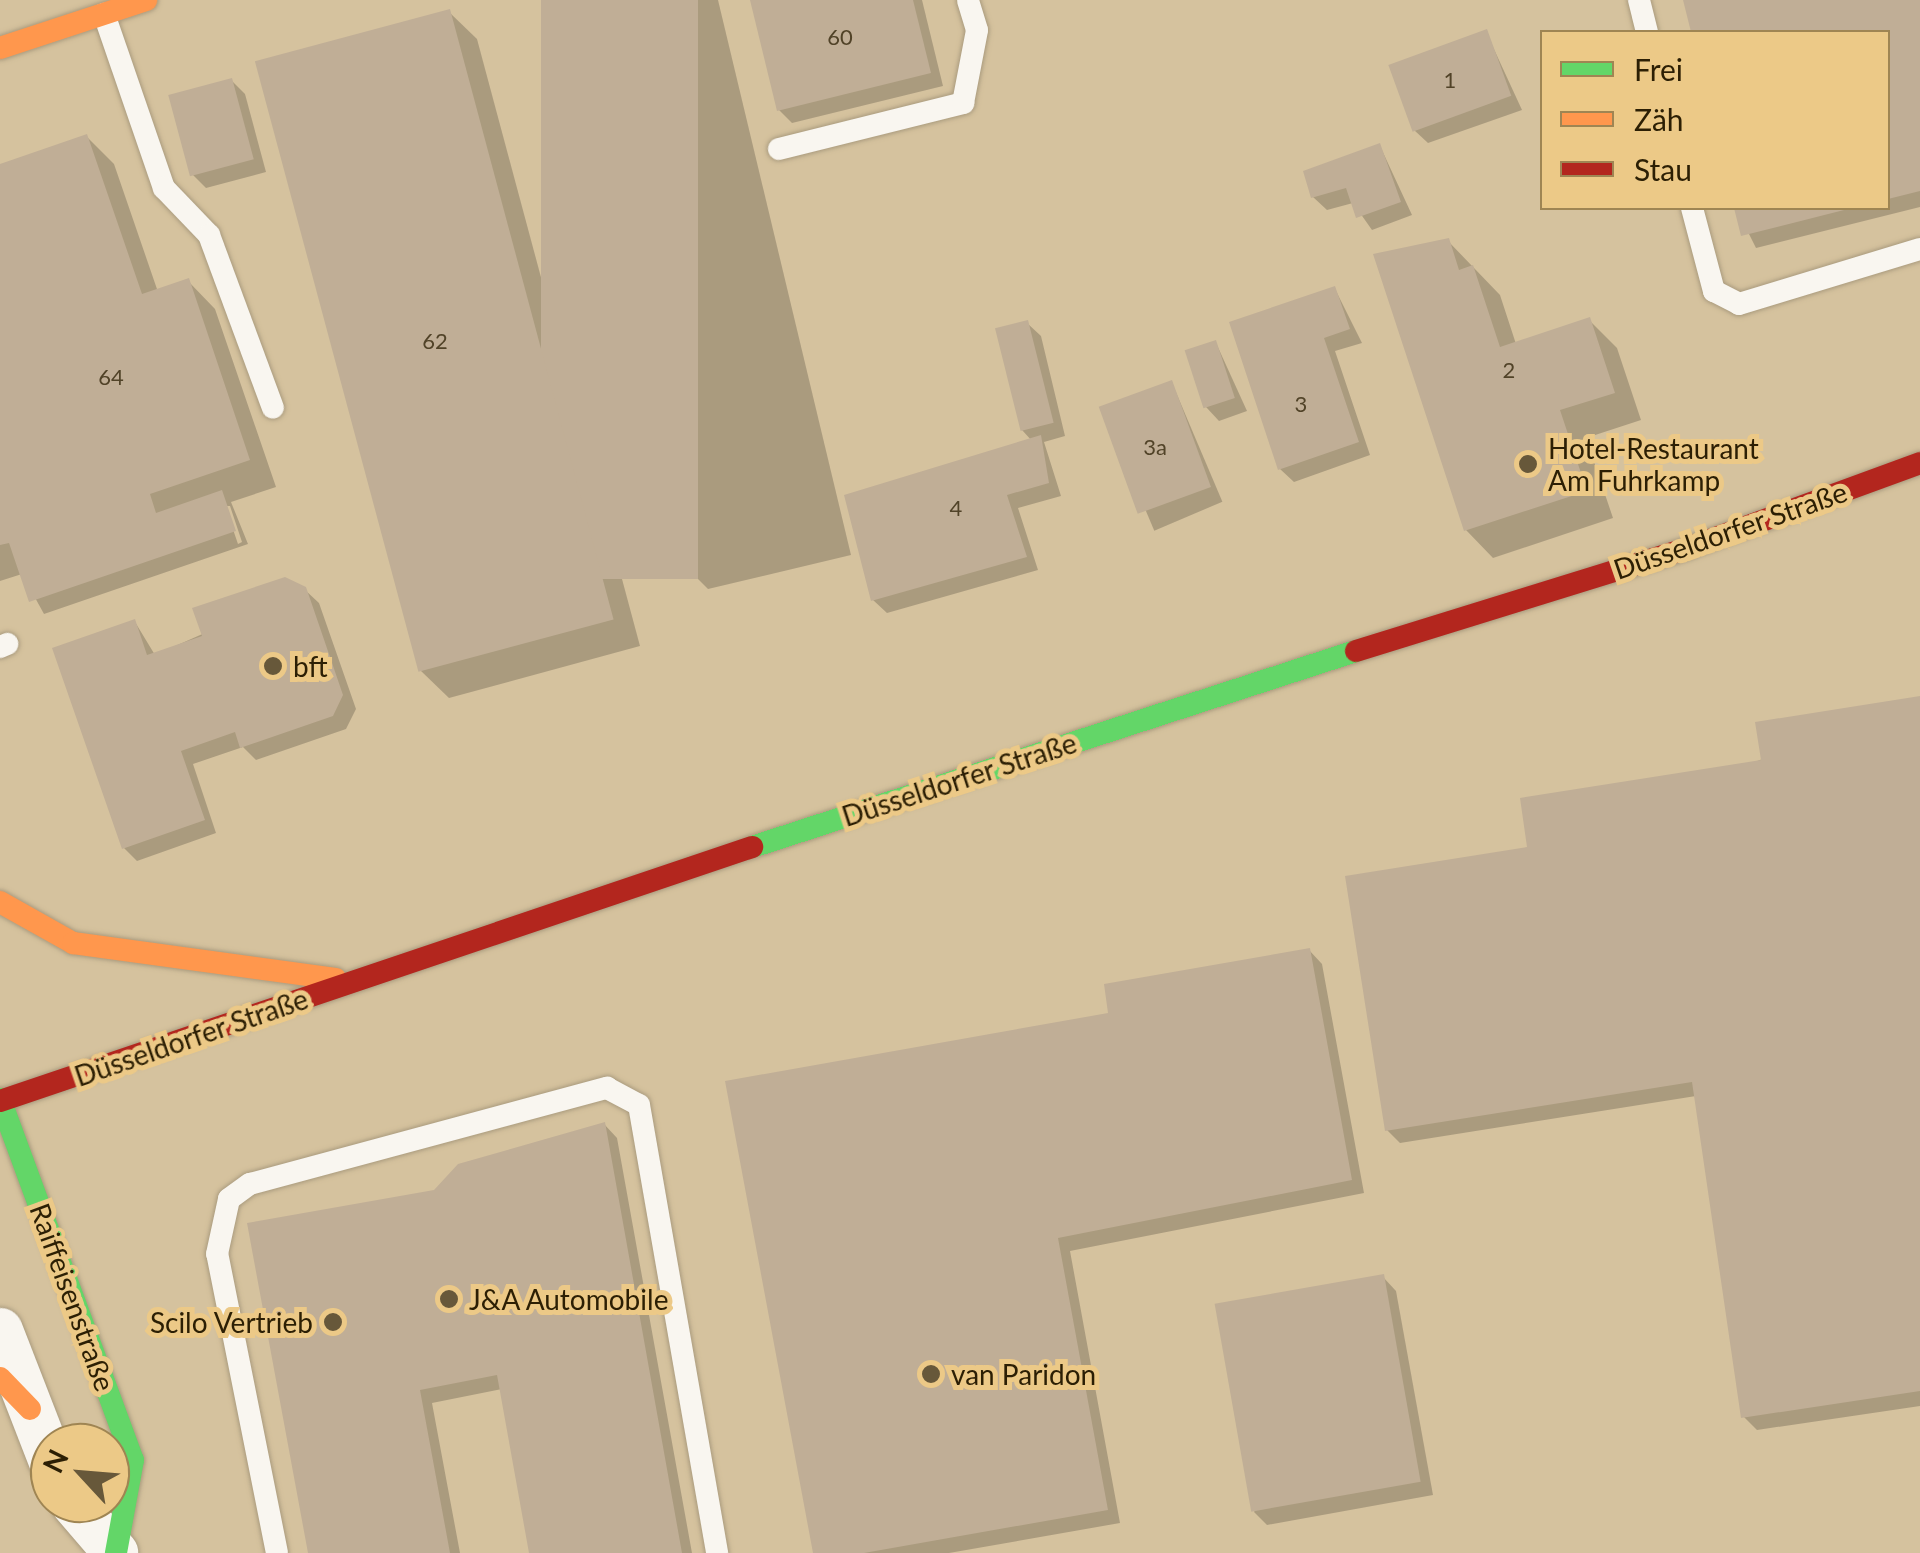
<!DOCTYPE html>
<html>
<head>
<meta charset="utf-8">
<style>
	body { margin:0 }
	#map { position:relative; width:1920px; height:1553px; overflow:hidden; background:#d5c29e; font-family:Lato,sans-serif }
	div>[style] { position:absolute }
	.shadow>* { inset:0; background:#0003; transform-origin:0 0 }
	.building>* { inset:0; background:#c0ae96; transform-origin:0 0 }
	.roads { filter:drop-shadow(0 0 2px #aa9b7e) drop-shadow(0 0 2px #aa9b7e) }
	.lane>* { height:22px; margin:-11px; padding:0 11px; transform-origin:11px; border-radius:11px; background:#f9f6f0 }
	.street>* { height:45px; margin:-22.5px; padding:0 22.5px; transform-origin:22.5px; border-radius:22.5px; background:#f9f6f0 }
	.fast>* { height:22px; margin:-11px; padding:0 11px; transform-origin:11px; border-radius:11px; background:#63d668 }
	.slow>* { height:22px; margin:-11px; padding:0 11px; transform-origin:11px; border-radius:11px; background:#ff974d }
	.jam>* { height:22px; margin:-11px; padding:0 11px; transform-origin:11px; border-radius:11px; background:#b3261e }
	.dots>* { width:28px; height:28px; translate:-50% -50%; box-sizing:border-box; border:5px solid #ecc987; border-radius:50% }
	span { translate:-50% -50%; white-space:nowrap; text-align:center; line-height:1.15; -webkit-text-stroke:10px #ecc987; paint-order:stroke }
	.number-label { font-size:22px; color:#514328 }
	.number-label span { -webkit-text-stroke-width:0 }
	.poi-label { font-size:28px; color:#2c1f04 }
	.left { translate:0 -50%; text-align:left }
	.right { translate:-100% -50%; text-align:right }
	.street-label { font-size:28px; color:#2c1f04 }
	.legend { position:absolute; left:1540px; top:30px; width:350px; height:180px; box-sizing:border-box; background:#ecc987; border:2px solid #9f8553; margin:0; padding:12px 18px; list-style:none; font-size:30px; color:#2c1f04 }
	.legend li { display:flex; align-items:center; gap:20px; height:50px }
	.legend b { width:50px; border:2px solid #9f8553 }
	.north { position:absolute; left:30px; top:1423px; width:100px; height:100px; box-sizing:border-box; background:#ecc987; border:2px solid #9f8553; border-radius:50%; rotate:296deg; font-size:28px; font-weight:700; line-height:40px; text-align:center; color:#2c1f04 }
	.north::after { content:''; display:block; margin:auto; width:35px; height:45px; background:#67583a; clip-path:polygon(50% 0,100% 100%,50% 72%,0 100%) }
</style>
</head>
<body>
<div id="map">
	<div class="shadow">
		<i style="clip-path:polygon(544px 0,718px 0,851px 555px,708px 589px,681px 562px)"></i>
		<i style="clip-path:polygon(752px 0,922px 0,943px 86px,792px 123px,779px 110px)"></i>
		<i style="clip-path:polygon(1685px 0,1920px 0,1920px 207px,1756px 248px,1736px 208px,1888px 208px,1888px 32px,1693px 32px)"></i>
		<i style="clip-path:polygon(449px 12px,477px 39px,640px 646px,449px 698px,421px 671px)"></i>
		<i style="clip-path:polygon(1486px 32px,1522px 110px,1428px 143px,1414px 130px)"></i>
		<i style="clip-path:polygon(231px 80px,245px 94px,266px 172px,206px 188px,193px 175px)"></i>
		<i style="clip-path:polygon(evenodd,87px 137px,114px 164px,158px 292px,188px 281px,215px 309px,276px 487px,231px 502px,248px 544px,44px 614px,22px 574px,0 581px,0 166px,87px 137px,225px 506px,230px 506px,242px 542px,238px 544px,225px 506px)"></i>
		<i style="clip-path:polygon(1380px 146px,1412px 215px,1372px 230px,1353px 203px,1327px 210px,1313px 197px)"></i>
		<i style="clip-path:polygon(1448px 241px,1500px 295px,1516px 344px,1589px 320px,1617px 348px,1641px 420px,1586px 438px,1613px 518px,1493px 558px,1466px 530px,1376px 255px)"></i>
		<i style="clip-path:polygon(1335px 289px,1362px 343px,1335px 351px,1370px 455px,1294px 482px,1280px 469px)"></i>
		<i style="clip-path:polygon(1027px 323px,1041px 336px,1065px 436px,1044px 442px,1061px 496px,1018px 508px,1038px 570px,887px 613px,873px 600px,1032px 441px,1022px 430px)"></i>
		<i style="clip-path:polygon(1216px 343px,1247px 411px,1219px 421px,1206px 407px)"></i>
		<i style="left:1172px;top:383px;width:129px;height:74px;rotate:67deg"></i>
		<i style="clip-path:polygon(304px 589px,319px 603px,356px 709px,346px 729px,256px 760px,243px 747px,193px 764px,216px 833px,137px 861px,124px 848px,135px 622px,155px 655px)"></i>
		<i style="clip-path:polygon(1920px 698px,1920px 1406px,1757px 1430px,1744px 1417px,1696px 1096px,1400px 1143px,1387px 1130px,1530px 849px)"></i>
		<i style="clip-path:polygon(1309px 950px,1322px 964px,1364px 1193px,1070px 1251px,1120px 1523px,949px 1553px,816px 1553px,1111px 1015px)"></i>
		<i style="clip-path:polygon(604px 1124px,617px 1138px,692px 1553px,531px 1553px,502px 1389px,432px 1403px,460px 1553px,311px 1553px,436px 1192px)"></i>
		<i style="clip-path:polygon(1383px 1277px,1396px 1291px,1433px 1495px,1267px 1525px,1254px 1512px)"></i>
	</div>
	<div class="building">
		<i style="left:541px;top:0;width:157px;height:579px"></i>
		<i style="clip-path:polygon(750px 0,913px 0,931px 73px,777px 111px)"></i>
		<i style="clip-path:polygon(1683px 0,1920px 0,1920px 191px,1888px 199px,1888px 32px,1691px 32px)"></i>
		<i style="left:450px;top:9px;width:632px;height:202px;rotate:75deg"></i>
		<i style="left:1487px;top:29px;width:71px;height:105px;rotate:70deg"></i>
		<i style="left:232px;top:78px;width:84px;height:66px;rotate:75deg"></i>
		<i style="clip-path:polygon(87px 134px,142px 294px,189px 278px,250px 460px,150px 494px,156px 513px,222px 490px,236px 531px,29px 602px,9px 543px,0 545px,0 164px)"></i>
		<i style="clip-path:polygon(1380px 143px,1401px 202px,1356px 218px,1346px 188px,1311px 198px,1303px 171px)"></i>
		<i style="clip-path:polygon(1734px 208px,1848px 208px,1848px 209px,1741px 236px)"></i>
		<i style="clip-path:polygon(1449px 238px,1459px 270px,1473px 265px,1500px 347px,1590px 317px,1615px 393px,1560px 410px,1587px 491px,1464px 531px,1373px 254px)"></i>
		<i style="clip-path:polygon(1335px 286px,1350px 329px,1324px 338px,1359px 442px,1278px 470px,1229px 322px)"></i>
		<i style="left:1028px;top:320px;width:106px;height:34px;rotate:76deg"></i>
		<i style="left:1216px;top:340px;width:61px;height:33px;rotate:72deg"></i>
		<i style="left:1172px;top:380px;width:114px;height:78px;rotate:70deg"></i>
		<i style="clip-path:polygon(1041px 435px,1049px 483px,1007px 495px,1027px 557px,871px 601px,844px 495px)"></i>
		<i style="clip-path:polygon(285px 577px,306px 587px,343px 695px,333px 716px,240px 748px,235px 732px,181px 751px,205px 820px,122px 849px,52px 648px,135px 619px,147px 655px,202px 636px,192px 608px)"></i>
		<i style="clip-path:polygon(1920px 696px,1920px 1391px,1741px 1418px,1692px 1082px,1385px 1131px,1345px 876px,1527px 847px,1520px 798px,1761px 760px,1755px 722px)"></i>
		<i style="clip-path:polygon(1310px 948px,1352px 1180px,1058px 1238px,1108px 1510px,864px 1553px,813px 1553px,725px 1081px,1108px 1013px,1104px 984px)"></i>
		<i style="clip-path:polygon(605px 1122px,682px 1553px,529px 1553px,497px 1375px,420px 1390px,450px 1553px,308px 1553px,247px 1223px,434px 1190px,458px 1164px)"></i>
		<i style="left:1384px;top:1274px;width:211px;height:172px;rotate:80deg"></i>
	</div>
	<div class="roads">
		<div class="lane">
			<i style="left:1639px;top:0;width:33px;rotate:76deg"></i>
			<i style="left:104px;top:14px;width:184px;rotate:71deg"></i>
			<i style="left:164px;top:188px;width:65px;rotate:46.2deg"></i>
			<i style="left:209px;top:235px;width:184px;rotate:69.7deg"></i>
			<i style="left:779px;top:149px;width:190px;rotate:-14deg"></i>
			<i style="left:963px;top:103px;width:74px;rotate:-79.1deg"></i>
			<i style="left:977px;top:30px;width:31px;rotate:-107deg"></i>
			<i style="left:1692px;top:208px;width:86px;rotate:75.2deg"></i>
			<i style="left:1714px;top:291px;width:28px;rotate:27deg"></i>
			<i style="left:1739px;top:304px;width:189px;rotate:-16.9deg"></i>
			<i style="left:0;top:647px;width:8px;rotate:-23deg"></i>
			<i style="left:277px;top:1553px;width:305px;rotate:-101.3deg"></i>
			<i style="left:217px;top:1254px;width:56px;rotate:-77.7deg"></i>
			<i style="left:229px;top:1199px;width:26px;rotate:-36deg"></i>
			<i style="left:250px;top:1184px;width:370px;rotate:-15.1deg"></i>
			<i style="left:607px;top:1088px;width:36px;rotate:28deg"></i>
			<i style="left:639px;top:1105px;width:455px;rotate:80.1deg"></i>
		</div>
		<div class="street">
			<i style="left:0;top:1330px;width:138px;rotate:68.8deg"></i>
			<i style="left:73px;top:1503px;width:65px;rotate:49.4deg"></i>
		</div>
		<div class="fast">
			<i style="left:752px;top:847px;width:635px;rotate:-17.98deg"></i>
			<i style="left:0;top:1099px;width:385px;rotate:69.8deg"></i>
			<i style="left:133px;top:1460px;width:95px;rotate:100.4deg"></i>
		</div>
		<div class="slow">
			<i style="left:0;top:48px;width:154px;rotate:-18.2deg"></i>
			<i style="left:0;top:902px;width:84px;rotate:29.3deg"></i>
			<i style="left:73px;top:943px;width:265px;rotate:7.8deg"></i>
			<i style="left:0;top:1378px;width:43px;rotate:45.9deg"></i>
		</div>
		<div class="jam">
			<i style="left:1356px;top:651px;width:348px;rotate:-17.2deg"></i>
			<i style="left:1688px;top:548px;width:247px;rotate:-20.1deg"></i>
			<i style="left:0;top:1101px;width:794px;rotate:-18.66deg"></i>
		</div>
	</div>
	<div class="dots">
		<i style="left:1528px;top:464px;background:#67583a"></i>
		<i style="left:273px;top:666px;background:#67583a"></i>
		<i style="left:449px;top:1299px;background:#67583a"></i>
		<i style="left:333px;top:1322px;background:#67583a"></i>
		<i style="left:931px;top:1374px;background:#67583a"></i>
	</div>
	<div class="number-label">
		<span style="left:840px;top:37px">60</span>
		<span style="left:1450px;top:80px">1</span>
		<span style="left:435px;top:341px">62</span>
		<span style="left:1509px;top:370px">2</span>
		<span style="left:111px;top:377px">64</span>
		<span style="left:1301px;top:404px">3</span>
		<span style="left:1155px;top:447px">3a</span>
		<span style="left:956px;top:508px">4</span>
	</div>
	<div class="poi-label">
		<span class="left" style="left:1548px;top:464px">Hotel-Restaurant<br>Am Fuhrkamp</span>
		<span class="left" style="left:293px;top:666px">bft</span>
		<span class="left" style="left:469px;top:1299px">J&amp;A Automobile</span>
		<span class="right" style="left:313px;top:1322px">Scilo Vertrieb</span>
		<span class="left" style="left:951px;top:1374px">van Paridon</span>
	</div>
	<div class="street-label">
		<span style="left:1730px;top:530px;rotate:-19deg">Düsseldorfer Straße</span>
		<span style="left:959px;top:779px;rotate:-18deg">Düsseldorfer Straße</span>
		<span style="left:191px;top:1037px;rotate:-19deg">Düsseldorfer Straße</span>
		<span style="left:73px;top:1297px;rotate:70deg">Raiffeisenstraße</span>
	</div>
	<ul class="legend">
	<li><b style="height:12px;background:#63d668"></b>Frei</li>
	<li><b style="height:12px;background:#ff974d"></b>Zäh</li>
	<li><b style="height:12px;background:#b3261e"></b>Stau</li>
	</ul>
	<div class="north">N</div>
</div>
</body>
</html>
